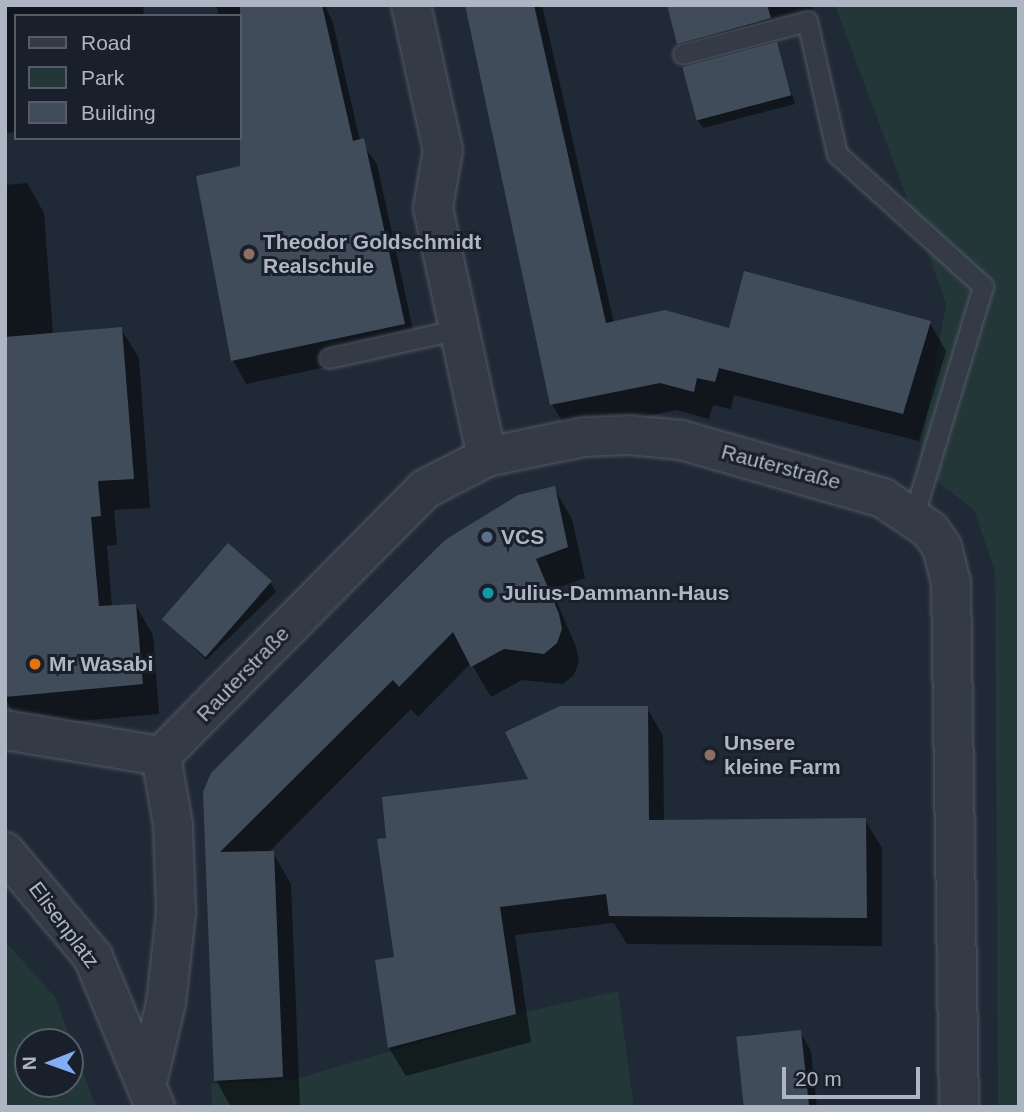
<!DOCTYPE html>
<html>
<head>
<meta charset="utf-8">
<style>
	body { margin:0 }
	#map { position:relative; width:1024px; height:1112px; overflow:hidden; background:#202936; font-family:Arial,sans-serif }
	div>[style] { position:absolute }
	.green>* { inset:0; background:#233638 }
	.shadow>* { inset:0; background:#0007 }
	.building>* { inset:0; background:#414c5b; transform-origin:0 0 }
	.roads { filter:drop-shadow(0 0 2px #515964) drop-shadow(0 0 2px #515964) }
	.service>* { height:19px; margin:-9.5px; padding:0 9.5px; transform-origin:9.5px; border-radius:9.5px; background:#343b46 }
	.minor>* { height:38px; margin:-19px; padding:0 19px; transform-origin:19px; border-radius:19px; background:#343b46 }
	.tertiary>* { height:38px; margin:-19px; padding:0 19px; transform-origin:19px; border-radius:19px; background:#343b46 }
	.dots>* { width:19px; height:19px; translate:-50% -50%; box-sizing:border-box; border:4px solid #19202b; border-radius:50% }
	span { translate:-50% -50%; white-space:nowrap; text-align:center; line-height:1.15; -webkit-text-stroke:6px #19202b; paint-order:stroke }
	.poi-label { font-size:21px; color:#aeb6c3; font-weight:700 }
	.left { translate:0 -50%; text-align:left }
	.street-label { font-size:21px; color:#aeb6c3 }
	.frame { position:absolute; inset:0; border:7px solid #aeb6c3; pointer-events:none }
	.legend { position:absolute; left:14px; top:14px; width:228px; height:126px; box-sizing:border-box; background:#19202b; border:2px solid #555c68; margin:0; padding:9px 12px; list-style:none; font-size:21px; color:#aeb6c3 }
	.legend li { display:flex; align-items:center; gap:14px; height:35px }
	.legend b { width:35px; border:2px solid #555c68 }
	.north { position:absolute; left:14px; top:1028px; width:70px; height:70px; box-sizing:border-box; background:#19202b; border:2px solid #555c68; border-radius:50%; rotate:269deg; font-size:19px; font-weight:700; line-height:28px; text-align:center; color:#aeb6c3 }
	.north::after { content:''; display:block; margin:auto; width:24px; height:32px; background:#82adf4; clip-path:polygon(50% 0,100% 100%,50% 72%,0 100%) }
	.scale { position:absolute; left:782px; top:1067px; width:138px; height:32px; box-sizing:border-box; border:4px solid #aeb6c3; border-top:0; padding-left:9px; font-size:21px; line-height:24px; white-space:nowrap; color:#aeb6c3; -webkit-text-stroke:5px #19202b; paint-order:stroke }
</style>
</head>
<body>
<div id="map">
	<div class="green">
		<i style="clip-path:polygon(835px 5px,1019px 5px,1019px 1107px,998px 1107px,995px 572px,974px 510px,918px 466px,946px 303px)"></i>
		<i style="clip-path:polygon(evenodd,5px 941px,55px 997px,96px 1107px,5px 1107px,5px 941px,28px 1042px,70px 1042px,70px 1084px,28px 1084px,28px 1042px)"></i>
		<i style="clip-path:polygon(618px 991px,634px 1107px,212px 1107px,211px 1084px,296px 1079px,516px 1014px)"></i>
	</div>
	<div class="shadow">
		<i style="clip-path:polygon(5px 5px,143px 5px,144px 16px,16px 16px,16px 132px,5px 133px)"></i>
		<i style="clip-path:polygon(216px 5px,325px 5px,333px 23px,360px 141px,377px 164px,417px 348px,246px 384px,233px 360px,247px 167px,240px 134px,240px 16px,219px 16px)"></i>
		<i style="clip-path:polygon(466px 5px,542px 5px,614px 323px,731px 330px,930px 323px,946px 351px,919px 441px,734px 395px,731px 409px,713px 405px,709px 419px,677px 410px,568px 432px,552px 404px)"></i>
		<i style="clip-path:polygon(669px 5px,811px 5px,813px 10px,684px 53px)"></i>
		<i style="clip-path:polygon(776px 44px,795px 104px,703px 128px,697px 119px)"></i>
		<i style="clip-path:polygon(27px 183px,44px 213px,53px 334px,121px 329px,139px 358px,150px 508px,114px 510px,117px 545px,107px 546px,112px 607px,136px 606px,153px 635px,159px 714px,22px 726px,5px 698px,5px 185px)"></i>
		<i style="clip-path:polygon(554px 488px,572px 519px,585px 578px,552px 590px,576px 647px,579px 661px,574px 675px,563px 684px,522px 680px,491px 697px,471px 663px,418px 717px,411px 709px,268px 853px,273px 853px,291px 884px,300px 1107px,231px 1107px,216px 1080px,205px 793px)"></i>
		<i style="clip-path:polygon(270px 582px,276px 592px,206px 660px,163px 618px)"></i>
		<i style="clip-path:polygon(647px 708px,663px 736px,664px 821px,865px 820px,882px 848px,882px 946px,627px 944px,614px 923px,515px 935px,531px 1042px,406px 1076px,389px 1048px,377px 961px,396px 958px,388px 840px,530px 781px)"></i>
		<i style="clip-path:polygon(800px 1032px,811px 1051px,817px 1107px,745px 1107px)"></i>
	</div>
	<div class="building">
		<i style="clip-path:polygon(240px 5px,322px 5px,353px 141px,364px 138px,405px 324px,231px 361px,196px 176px,240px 166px)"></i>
		<i style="clip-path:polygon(465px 5px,534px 5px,606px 323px,665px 310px,729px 328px,744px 271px,931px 321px,903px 414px,719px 368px,715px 382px,697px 378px,694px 392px,660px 383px,550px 405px)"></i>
		<i style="clip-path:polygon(667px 5px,767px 5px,771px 18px,677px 44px)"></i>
		<i style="left:777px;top:42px;width:55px;height:98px;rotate:75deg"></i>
		<i style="clip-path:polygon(122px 327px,134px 479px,98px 481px,101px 516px,91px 517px,99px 606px,136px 604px,143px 684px,5px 697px,5px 337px)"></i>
		<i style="clip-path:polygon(555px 486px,568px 547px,536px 559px,559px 614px,562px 629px,557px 643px,544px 654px,504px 649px,471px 667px,453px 632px,399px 687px,393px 680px,220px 852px,274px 851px,283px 1077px,214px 1081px,203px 792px,211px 773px,445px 540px,518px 495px)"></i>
		<i style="left:228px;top:543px;width:58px;height:101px;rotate:41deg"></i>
		<i style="clip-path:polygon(560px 706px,648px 706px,649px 820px,866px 818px,867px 918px,609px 916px,606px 894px,500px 907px,516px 1014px,388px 1048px,375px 960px,394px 957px,377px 839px,386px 838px,382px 797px,528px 779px,505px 732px)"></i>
		<i style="left:801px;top:1030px;width:77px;height:65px;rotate:84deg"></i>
	</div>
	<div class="roads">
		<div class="service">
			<i style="left:683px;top:54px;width:128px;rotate:-14.9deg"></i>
			<i style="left:807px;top:21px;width:136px;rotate:77.3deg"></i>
			<i style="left:837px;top:154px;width:197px;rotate:42.1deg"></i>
			<i style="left:983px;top:286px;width:239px;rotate:106.8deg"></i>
			<i style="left:329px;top:358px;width:134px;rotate:-12.5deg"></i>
		</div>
		<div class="minor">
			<i style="left:411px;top:5px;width:148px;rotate:77.6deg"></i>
			<i style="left:443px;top:150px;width:59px;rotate:99.8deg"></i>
			<i style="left:433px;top:208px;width:255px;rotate:77.8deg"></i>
			<i style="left:5px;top:730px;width:158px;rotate:9.5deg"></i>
			<i style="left:161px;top:756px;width:375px;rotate:-45.3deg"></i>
			<i style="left:425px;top:489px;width:70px;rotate:-27.3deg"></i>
			<i style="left:487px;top:457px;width:99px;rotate:-11.7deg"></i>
			<i style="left:584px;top:437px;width:45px;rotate:-2.5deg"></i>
			<i style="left:629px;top:435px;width:52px;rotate:5.5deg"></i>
			<i style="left:681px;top:440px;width:210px;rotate:16deg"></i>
			<i style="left:883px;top:498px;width:57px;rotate:34.2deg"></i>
			<i style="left:930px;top:530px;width:21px;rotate:55deg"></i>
			<i style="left:942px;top:547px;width:36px;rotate:76deg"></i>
			<i style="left:951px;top:582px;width:525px;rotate:89.13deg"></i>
			<i style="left:147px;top:1082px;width:81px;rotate:-76.5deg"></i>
			<i style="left:166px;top:1003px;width:92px;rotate:-83.7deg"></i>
			<i style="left:176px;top:912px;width:87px;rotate:-92deg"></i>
			<i style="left:173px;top:825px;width:70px;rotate:-99.9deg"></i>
		</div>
		<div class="tertiary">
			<i style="left:5px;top:852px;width:137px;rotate:50deg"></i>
			<i style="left:93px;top:957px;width:162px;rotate:67.5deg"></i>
		</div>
	</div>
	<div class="dots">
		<i style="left:249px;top:254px;background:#8d6e63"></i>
		<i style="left:487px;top:537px;background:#5c6f8a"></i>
		<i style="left:488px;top:593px;background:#0f9aa8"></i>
		<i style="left:35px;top:664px;background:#e8710a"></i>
		<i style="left:710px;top:755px;background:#8d6e63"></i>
	</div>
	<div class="poi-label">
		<span class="left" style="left:263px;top:254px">Theodor Goldschmidt<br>Realschule</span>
		<span class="left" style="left:501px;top:537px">VCS</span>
		<span class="left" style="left:502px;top:593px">Julius-Dammann-Haus</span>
		<span class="left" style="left:49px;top:664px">Mr Wasabi</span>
		<span class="left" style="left:724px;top:755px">Unsere<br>kleine Farm</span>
	</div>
	<div class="street-label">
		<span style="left:781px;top:467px;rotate:15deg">Rauterstraße</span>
		<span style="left:243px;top:674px;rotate:-46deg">Rauterstraße</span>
		<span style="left:64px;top:925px;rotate:53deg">Elisenplatz</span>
	</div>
	<div class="frame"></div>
	<ul class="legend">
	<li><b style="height:9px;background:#343b46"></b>Road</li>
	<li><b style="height:19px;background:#233638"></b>Park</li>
	<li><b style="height:19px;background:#414c5b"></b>Building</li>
	</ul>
	<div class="north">N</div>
	<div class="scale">20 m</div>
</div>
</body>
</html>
